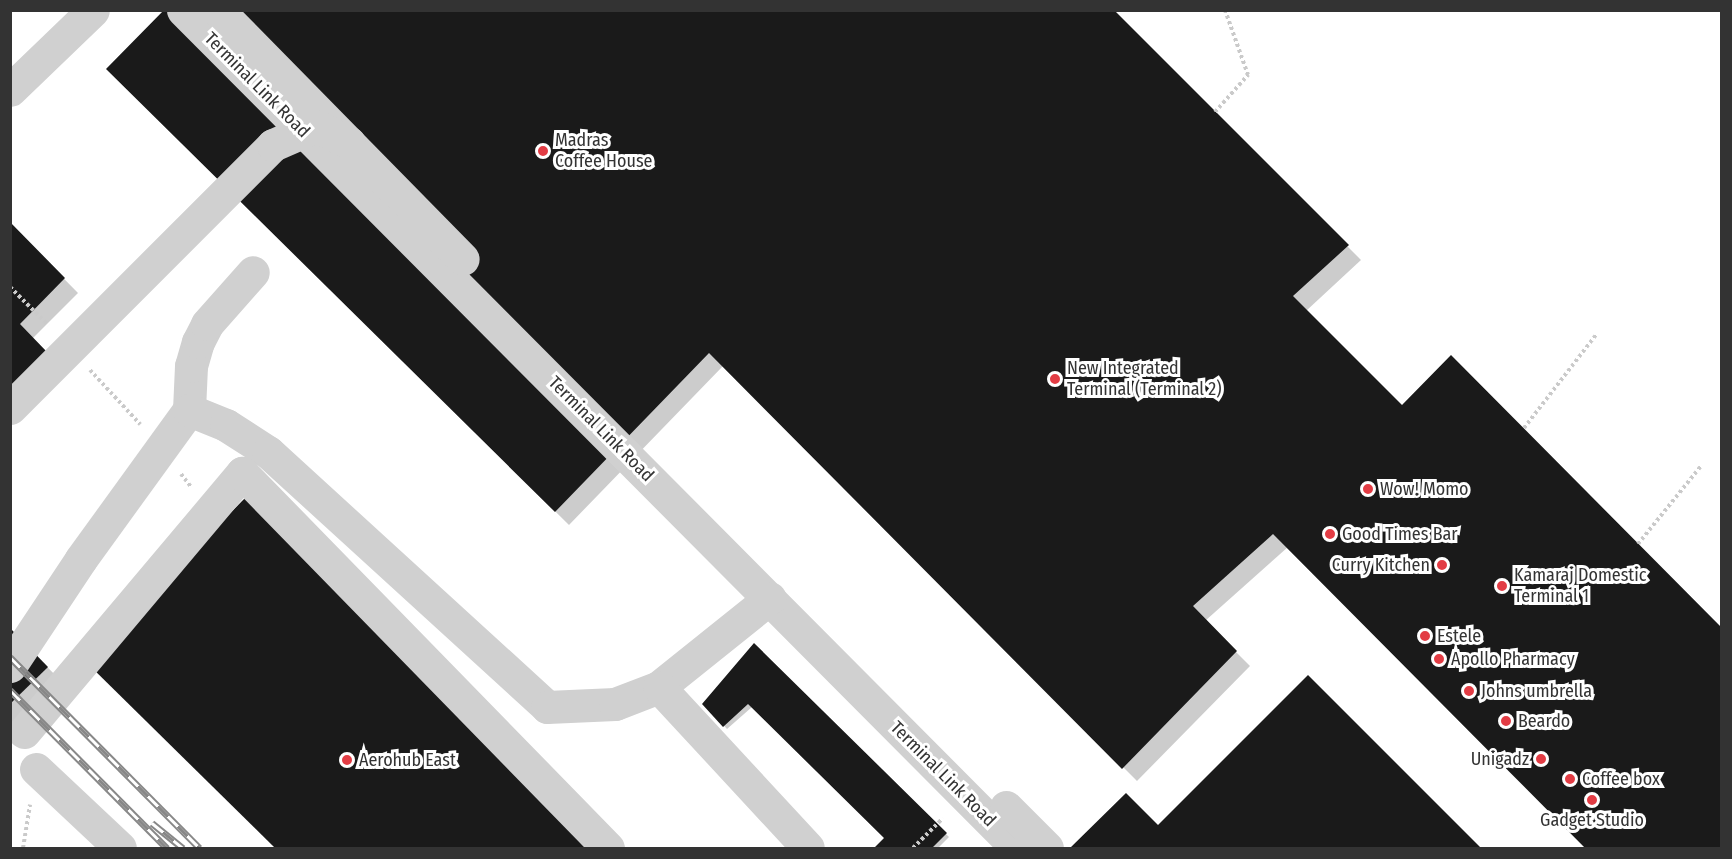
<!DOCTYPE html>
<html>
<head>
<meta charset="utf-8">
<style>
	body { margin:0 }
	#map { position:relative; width:1732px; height:859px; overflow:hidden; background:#fff; font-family:"Fira Sans Condensed",sans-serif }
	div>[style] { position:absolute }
	.shadow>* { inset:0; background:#0003 }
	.building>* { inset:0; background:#1a1a1a }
	.path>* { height:4px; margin-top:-2px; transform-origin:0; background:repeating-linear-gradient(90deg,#cacaca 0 3px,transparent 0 6px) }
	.minor>* { height:33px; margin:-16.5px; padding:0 16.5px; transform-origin:16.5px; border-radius:16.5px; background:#d0d0d0 }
	.rail>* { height:7px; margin-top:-3.5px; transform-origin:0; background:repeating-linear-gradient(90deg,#fff 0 14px,#888 0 28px); box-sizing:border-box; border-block:2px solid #888 }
	.minor-bridge>* { height:33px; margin:-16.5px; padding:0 16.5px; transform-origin:16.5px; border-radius:16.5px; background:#d0d0d0 }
	.dots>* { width:16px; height:16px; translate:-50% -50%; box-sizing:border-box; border:3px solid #fff; border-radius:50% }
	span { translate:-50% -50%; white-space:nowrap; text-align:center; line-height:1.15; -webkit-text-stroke:6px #fff; paint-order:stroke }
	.street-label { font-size:18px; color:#333 }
	.poi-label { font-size:18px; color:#333 }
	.left { translate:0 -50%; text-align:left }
	.right { translate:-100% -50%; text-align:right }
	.frame { position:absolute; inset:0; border:12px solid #333; pointer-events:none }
</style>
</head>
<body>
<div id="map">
	<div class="shadow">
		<i style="clip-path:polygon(1112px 10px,1361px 260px,1306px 311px,1402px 407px,1722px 630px,1722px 848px,1587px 848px,1288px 547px,1205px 621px,1250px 666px,1137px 781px,723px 366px,569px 525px,108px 69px)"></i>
		<i style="clip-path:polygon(10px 224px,78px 293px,32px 339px,10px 415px)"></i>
		<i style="clip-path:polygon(10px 629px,61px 681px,10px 731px)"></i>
		<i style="clip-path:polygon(754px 645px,949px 837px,938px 848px,876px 848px,886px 838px,752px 707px,727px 729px,704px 704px)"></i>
		<i style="clip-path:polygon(87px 661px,592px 848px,277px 848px)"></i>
		<i style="clip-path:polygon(1308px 677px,1479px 848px,1072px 848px,1126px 795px,1158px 827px)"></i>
	</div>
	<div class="building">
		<i style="clip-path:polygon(164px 10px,1114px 10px,1349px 245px,1293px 296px,1402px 405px,1451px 355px,1722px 628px,1722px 848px,1585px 848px,1273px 534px,1193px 606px,1237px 651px,1122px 769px,709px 353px,555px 512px,106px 69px)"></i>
		<i style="clip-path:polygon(10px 222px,65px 278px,20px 324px,47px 352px,10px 388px)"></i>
		<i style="clip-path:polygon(246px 497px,596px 848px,275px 848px,85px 661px)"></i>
		<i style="clip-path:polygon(10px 628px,48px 667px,10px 704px)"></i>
		<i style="clip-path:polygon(754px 643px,947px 833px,932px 848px,874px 848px,884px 838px,748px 704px,723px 727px,702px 704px)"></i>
		<i style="clip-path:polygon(1308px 675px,1481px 848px,1070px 848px,1126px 793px,1158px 825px)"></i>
	</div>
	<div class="path">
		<i style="left:1215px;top:112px;width:50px;rotate:-48.3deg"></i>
		<i style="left:1248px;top:75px;width:69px;rotate:-109.5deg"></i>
		<i style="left:10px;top:287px;width:54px;rotate:45deg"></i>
		<i style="left:90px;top:370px;width:74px;rotate:47.2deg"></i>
		<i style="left:1524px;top:428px;width:118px;rotate:-52.3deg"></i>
		<i style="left:181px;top:474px;width:16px;rotate:52deg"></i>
		<i style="left:1638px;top:544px;width:100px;rotate:-51.1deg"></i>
		<i style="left:23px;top:848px;width:44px;rotate:-80.8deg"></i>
		<i style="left:913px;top:848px;width:42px;rotate:-45deg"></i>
	</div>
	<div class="minor">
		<i style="left:183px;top:10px;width:1182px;rotate:45.14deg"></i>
		<i style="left:218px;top:10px;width:349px;rotate:45.5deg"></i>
		<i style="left:10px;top:90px;width:115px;rotate:-43.9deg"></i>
		<i style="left:189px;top:410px;width:44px;rotate:-87.4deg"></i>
		<i style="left:191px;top:366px;width:25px;rotate:-74deg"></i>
		<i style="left:198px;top:342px;width:20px;rotate:-63deg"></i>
		<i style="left:207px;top:324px;width:69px;rotate:-48.5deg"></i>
		<i style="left:10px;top:666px;width:128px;rotate:-56.4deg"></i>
		<i style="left:81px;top:559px;width:184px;rotate:-54.1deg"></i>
		<i style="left:189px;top:410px;width:40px;rotate:22deg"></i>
		<i style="left:226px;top:425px;width:50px;rotate:32.7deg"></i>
		<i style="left:268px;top:452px;width:378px;rotate:42.4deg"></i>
		<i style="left:547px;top:707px;width:68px;rotate:-2.5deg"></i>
		<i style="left:615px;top:704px;width:47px;rotate:-21.1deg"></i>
		<i style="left:659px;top:687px;width:142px;rotate:-38.7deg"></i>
		<i style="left:659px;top:687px;width:219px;rotate:47.2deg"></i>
		<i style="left:24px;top:732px;width:339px;rotate:-49.9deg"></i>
		<i style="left:242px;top:473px;width:524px;rotate:45.7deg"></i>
		<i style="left:36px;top:769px;width:115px;rotate:43.2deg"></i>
		<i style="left:1006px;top:807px;width:58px;rotate:45deg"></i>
	</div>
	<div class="rail">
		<i style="left:10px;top:657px;width:269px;rotate:45.2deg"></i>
		<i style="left:10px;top:690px;width:223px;rotate:45.2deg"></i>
		<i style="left:152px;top:823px;width:40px;rotate:39deg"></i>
	</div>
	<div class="minor-bridge">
		<i style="left:10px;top:408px;width:372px;rotate:-45deg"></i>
		<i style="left:273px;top:145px;width:47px;rotate:-23.8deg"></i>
		<i style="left:316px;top:126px;width:37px;rotate:27deg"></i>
	</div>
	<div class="dots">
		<i style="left:543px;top:151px;background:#e23c44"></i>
		<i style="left:1055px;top:379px;background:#e23c44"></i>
		<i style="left:1368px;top:489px;background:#e23c44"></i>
		<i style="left:1330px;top:534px;background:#e23c44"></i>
		<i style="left:1442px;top:565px;background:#e23c44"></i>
		<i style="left:1502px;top:586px;background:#e23c44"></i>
		<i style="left:1425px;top:636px;background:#e23c44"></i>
		<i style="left:1439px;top:659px;background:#e23c44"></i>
		<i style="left:1469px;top:691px;background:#e23c44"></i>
		<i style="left:1506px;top:721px;background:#e23c44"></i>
		<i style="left:1541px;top:759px;background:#e23c44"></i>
		<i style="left:347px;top:760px;background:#e23c44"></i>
		<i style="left:1570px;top:779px;background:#e23c44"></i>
		<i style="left:1592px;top:800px;background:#e23c44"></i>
	</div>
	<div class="street-label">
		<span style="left:257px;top:85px;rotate:45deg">Terminal Link Road</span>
		<span style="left:601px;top:429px;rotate:45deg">Terminal Link Road</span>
		<span style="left:943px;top:774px;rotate:45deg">Terminal Link Road</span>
	</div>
	<div class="poi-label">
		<span class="left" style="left:555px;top:151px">Madras<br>Coffee House</span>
		<span class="left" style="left:1067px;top:379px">New Integrated<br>Terminal (Terminal 2)</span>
		<span class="left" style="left:1380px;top:489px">Wow! Momo</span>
		<span class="left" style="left:1342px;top:534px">Good Times Bar</span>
		<span class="right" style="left:1430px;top:565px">Curry Kitchen</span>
		<span class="left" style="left:1514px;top:586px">Kamaraj Domestic<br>Terminal 1</span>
		<span class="left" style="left:1437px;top:636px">Estele</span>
		<span class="left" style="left:1451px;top:659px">Apollo Pharmacy</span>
		<span class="left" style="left:1481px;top:691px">Johns umbrella</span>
		<span class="left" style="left:1518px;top:721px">Beardo</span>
		<span class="right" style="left:1529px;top:759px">Unigadz</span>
		<span class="left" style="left:359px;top:760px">Aerohub East</span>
		<span class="left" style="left:1582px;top:779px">Coffee box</span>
		<span style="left:1592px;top:820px">Gadget Studio</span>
	</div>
	<div class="frame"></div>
</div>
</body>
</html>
